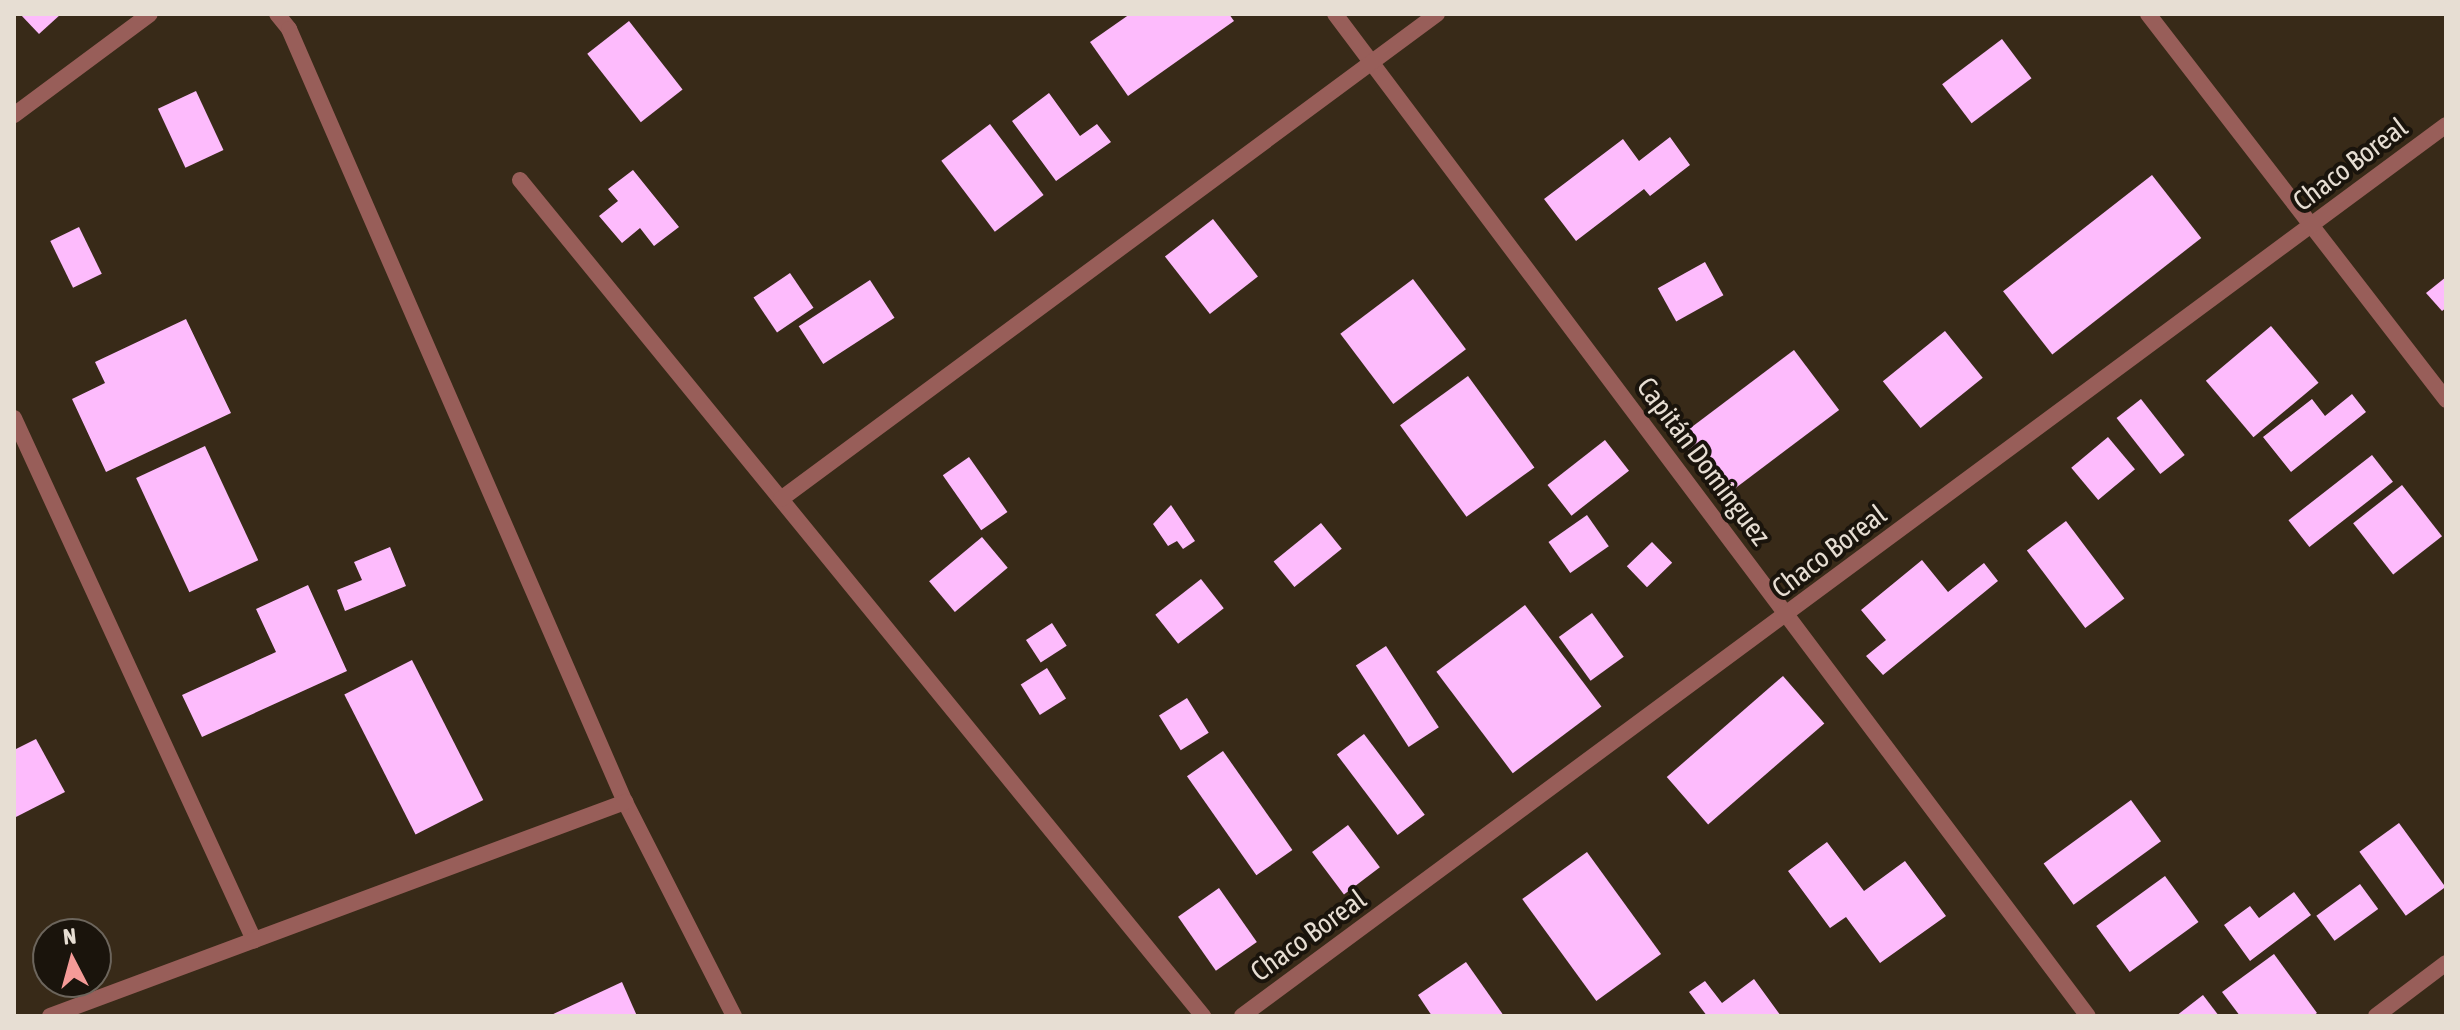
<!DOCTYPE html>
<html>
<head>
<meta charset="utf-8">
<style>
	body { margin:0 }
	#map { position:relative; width:2460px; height:1030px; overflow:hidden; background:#382a18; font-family:"Asap Condensed",sans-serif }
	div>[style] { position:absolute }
	.building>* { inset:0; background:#fdbbfc; transform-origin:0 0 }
	.service>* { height:16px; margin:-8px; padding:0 8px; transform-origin:8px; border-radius:8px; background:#985e59 }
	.minor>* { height:16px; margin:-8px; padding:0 8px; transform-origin:8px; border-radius:8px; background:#985e59 }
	span { translate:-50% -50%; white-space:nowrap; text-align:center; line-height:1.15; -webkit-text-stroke:8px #1a140c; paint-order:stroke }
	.street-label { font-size:28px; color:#e7ded3 }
	.frame { position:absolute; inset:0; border:16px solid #e7ded3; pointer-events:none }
	.north { position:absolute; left:32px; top:918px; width:80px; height:80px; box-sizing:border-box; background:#1a140c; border:2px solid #6c655c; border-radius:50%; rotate:354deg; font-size:22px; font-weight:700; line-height:32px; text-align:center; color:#e7ded3 }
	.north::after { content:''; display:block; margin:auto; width:28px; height:36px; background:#f59b98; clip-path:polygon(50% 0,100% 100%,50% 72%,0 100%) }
</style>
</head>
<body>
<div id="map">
	<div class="building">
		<i style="clip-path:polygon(20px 14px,61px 14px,39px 34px)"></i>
		<i style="clip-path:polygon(1130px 14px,1229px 14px,1234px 21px,1128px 96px,1090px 42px)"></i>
		<i style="left:629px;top:21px;width:87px;height:53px;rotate:52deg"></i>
		<i style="left:2002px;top:39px;width:49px;height:75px;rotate:53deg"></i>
		<i style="left:196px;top:91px;width:65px;height:42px;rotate:65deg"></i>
		<i style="clip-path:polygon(1049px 93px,1080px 136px,1097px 124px,1111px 142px,1056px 181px,1012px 121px)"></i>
		<i style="left:990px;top:124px;width:89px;height:61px;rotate:53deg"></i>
		<i style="clip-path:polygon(1670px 137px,1690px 165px,1650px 196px,1644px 189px,1576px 241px,1544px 199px,1623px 139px,1639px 161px)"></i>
		<i style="clip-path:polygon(633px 170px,679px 227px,654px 246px,640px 228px,622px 243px,599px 216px,618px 201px,608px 189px)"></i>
		<i style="left:2152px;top:175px;width:80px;height:189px;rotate:52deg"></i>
		<i style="left:1213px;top:219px;width:73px;height:61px;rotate:52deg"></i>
		<i style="left:79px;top:227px;width:52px;height:32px;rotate:64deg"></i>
		<i style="left:1705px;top:262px;width:38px;height:54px;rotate:61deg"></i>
		<i style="left:790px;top:273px;width:42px;height:44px;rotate:56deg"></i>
		<i style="clip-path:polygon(2446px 277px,2446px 308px,2442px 311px,2426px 293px)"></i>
		<i style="left:1413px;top:279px;width:88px;height:91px;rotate:53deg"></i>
		<i style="left:870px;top:280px;width:45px;height:85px;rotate:57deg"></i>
		<i style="clip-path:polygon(186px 319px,231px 413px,106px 472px,72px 399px,105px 383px,95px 362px)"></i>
		<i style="left:2271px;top:326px;width:74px;height:85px;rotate:50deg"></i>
		<i style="left:1945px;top:331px;width:60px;height:80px;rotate:51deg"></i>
		<i style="left:1794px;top:350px;width:75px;height:145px;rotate:53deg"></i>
		<i style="left:1468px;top:376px;width:113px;height:84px;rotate:54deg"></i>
		<i style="clip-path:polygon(2352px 394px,2366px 412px,2291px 472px,2263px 437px,2312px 399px,2325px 416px)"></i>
		<i style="left:2141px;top:399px;width:71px;height:31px;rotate:52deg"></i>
		<i style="left:2108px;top:437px;width:42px;height:48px;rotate:50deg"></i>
		<i style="left:1605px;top:440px;width:39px;height:73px;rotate:52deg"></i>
		<i style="left:205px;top:446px;width:126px;height:76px;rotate:65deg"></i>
		<i style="left:2372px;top:455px;width:34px;height:106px;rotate:52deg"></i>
		<i style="left:969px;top:457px;width:67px;height:32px;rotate:55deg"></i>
		<i style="left:2402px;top:485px;width:65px;height:62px;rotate:52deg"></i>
		<i style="clip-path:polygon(1171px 505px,1195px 541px,1183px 549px,1177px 541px,1168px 546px,1153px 524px)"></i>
		<i style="left:1587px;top:515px;width:38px;height:47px;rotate:55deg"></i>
		<i style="left:2066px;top:521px;width:97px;height:49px;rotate:53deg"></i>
		<i style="left:1321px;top:523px;width:33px;height:61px;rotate:51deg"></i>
		<i style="left:982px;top:537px;width:40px;height:69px;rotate:50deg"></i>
		<i style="left:1652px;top:542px;width:29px;height:35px;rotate:46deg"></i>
		<i style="clip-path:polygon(390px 547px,406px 586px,345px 611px,337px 590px,362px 580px,354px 562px)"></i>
		<i style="clip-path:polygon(1922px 560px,1948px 592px,1984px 563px,1998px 581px,1883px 675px,1866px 656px,1886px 640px,1861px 610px)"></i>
		<i style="left:1201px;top:579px;width:37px;height:58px;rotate:52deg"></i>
		<i style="clip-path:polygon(308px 585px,347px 671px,202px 737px,182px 695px,276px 652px,256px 609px)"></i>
		<i style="left:1525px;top:605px;width:127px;height:111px;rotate:53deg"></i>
		<i style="left:1592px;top:613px;width:54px;height:41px;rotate:54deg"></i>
		<i style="left:1052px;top:623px;width:27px;height:31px;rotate:57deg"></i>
		<i style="left:1386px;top:646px;width:97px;height:36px;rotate:57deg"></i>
		<i style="left:412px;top:660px;width:157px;height:76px;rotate:63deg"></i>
		<i style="left:1047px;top:668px;width:36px;height:31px;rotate:58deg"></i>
		<i style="left:1783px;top:676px;width:63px;height:154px;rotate:49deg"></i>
		<i style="left:1187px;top:698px;width:41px;height:33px;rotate:58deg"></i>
		<i style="left:1364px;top:734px;width:101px;height:34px;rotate:53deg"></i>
		<i style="clip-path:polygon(36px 739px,65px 792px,14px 818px,14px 750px)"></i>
		<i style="left:1223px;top:751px;width:121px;height:44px;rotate:55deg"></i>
		<i style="left:2131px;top:800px;width:51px;height:108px;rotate:54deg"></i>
		<i style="left:2399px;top:823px;width:79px;height:49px;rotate:54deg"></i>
		<i style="left:1348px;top:825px;width:53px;height:45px;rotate:53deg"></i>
		<i style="clip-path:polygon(1827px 842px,1864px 891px,1905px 861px,1946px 916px,1880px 963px,1846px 917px,1830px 928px,1788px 871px)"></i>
		<i style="left:1587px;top:852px;width:126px;height:80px;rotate:54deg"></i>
		<i style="left:2165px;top:876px;width:57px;height:85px;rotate:54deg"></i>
		<i style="left:2360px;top:884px;width:31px;height:54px;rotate:54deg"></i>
		<i style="left:1219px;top:888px;width:66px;height:50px;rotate:55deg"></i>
		<i style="clip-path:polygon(2294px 892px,2311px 915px,2250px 961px,2224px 925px,2250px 906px,2259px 918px)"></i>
		<i style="clip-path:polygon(2274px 954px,2317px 1013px,2313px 1016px,2240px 1016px,2222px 992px)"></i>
		<i style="clip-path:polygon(1466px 962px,1504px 1016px,1432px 1016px,1418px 995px)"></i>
		<i style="clip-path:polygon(1754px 979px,1781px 1016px,1707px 1016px,1689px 992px,1705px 981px,1722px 1003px)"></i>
		<i style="clip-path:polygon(622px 982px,637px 1016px,549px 1016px)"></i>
		<i style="clip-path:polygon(2203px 995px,2219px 1016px,2176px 1016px)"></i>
	</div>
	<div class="service">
		<i style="left:520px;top:180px;width:1080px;rotate:50.75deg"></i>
	</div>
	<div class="minor">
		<i style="left:277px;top:14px;width:19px;rotate:51deg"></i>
		<i style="left:289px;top:29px;width:843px;rotate:66.51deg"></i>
		<i style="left:625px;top:802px;width:240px;rotate:63deg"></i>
		<i style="left:1335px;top:14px;width:1253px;rotate:53.08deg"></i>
		<i style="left:2148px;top:14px;width:488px;rotate:52.3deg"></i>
		<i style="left:14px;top:115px;width:169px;rotate:-36.6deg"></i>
		<i style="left:14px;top:418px;width:575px;rotate:65.31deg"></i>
		<i style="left:781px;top:499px;width:816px;rotate:-36.48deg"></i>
		<i style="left:50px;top:1016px;width:614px;rotate:-20.41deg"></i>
		<i style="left:1242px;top:1016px;width:1498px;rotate:-36.5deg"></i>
		<i style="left:2376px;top:1016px;width:88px;rotate:-37.1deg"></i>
	</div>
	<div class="street-label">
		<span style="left:2350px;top:164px;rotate:-37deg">Chaco Boreal</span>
		<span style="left:1704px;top:461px;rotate:53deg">Capitán Dominguez</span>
		<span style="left:1829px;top:551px;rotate:-37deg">Chaco Boreal</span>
		<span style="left:1308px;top:935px;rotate:-36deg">Chaco Boreal</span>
	</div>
	<div class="frame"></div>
	<div class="north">N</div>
</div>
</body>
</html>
